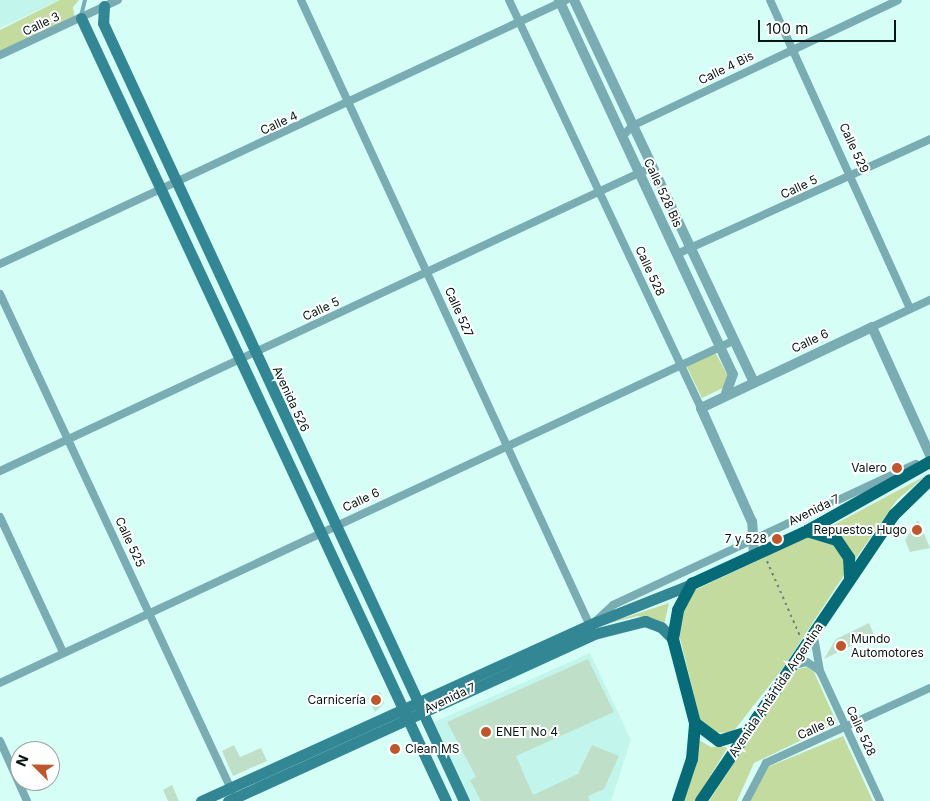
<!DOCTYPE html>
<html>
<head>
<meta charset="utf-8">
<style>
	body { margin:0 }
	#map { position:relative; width:930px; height:801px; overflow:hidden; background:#d5fff6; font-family:Inter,sans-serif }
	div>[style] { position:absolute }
	.built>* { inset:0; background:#c2f6ec }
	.green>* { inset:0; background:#c4dba0 }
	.building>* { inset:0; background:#c0dfc8 }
	.path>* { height:2px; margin-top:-1px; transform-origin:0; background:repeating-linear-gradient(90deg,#698680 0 2.5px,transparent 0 6.5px) }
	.service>* { height:4px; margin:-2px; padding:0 2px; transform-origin:2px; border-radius:2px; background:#7aacb4 }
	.minor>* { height:8px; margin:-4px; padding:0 4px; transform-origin:4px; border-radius:4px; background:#7aacb4 }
	.tertiary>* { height:10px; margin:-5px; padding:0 5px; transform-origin:5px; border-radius:5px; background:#7aacb4 }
	.secondary>* { height:11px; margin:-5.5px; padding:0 5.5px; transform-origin:5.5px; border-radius:5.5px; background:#338794 }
	.primary>* { height:12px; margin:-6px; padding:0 6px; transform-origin:6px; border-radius:6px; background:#076a77 }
	.dots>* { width:14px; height:14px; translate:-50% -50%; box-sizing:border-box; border:2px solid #fff; border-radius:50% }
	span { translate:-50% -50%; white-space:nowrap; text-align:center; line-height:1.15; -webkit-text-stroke:4px #fff; paint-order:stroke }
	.street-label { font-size:12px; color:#061613 }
	.poi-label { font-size:12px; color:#061613 }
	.right { translate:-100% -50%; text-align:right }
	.left { translate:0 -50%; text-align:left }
	.north { position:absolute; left:10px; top:741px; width:50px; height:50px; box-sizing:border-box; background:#fff; border:1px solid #9ba2a1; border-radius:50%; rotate:293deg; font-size:14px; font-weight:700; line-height:20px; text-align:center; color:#061613 }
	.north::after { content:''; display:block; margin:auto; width:18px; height:22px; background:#be572d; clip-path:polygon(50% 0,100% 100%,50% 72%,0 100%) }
	.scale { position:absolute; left:758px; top:20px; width:138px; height:22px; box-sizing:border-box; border:2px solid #061613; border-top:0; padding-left:6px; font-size:15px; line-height:18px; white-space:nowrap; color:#061613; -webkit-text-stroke:4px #fff; paint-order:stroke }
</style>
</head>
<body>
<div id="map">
	<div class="built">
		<i style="clip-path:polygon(0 0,60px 0,0 28px)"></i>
		<i style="clip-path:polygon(590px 653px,631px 740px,611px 801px,471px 801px,434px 722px)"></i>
	</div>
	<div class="green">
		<i style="clip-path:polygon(60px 0,79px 0,73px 7px,75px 20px,0 54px,0 30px)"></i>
		<i style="clip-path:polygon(715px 352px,729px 378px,727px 386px,702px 398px,687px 367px)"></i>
		<i style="clip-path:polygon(925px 476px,897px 500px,854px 561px,838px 535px,824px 530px)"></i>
		<i style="clip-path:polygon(810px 536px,831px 542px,844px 556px,846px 572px,783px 668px,733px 732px,713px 733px,700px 720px,679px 634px,681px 612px,693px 591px)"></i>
		<i style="clip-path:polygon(669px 603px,664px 625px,638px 616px,606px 624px)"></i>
		<i style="clip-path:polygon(807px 667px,814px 672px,837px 723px,754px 763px,737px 801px,709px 801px,795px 670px)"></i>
		<i style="clip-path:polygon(843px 736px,873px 801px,750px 801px,763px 769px)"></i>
		<i style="clip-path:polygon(699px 740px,711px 747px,728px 747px,695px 801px,683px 801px,695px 770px)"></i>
	</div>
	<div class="building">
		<i style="clip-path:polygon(918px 520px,930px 548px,910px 552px,905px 540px)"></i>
		<i style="clip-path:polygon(869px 623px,874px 635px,824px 659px,836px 639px)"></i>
		<i style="clip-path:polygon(588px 659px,614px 712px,516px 756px,533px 795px,578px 774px,592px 745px,619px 756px,604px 789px,588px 796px,590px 801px,481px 801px,470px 780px,476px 777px,447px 722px)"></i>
		<i style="clip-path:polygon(380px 692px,384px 703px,375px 712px,368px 698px)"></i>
		<i style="clip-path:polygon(234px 745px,240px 757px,261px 748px,267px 761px,233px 776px,222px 751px)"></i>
		<i style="clip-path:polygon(172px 785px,179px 801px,168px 801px,163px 790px)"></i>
	</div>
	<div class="path">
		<i style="left:767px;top:561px;width:82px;rotate:66.3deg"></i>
	</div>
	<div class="service">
		<i style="left:81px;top:16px;width:16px;rotate:-76deg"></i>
	</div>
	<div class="minor">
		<i style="left:301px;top:0;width:692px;rotate:65.21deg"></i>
		<i style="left:509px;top:0;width:451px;rotate:64.8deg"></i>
		<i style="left:770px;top:0;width:339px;rotate:65.6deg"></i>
		<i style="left:0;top:55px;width:130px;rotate:-25deg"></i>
		<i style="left:623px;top:136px;width:13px;rotate:-48deg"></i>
		<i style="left:632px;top:126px;width:294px;rotate:-25.3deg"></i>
		<i style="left:677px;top:254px;width:278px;rotate:-24.4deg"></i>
		<i style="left:0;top:264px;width:625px;rotate:-25.01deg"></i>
		<i style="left:0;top:294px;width:548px;rotate:64.98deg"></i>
		<i style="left:872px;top:327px;width:64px;rotate:-25deg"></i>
		<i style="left:0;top:471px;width:719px;rotate:-25deg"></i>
		<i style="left:0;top:517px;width:147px;rotate:65deg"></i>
		<i style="left:597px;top:620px;width:22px;rotate:-43deg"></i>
		<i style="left:613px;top:605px;width:334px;rotate:-25deg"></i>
		<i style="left:814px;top:637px;width:35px;rotate:80deg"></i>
		<i style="left:820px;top:671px;width:143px;rotate:65.2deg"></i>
		<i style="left:794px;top:665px;width:13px;rotate:-13deg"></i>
		<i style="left:807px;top:662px;width:14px;rotate:34deg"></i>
		<i style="left:0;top:683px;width:809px;rotate:-25.01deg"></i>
		<i style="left:0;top:741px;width:66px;rotate:65.8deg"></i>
		<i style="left:746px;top:801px;width:43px;rotate:-62.2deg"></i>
		<i style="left:766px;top:763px;width:180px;rotate:-24.6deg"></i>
	</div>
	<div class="tertiary">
		<i style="left:559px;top:0;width:412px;rotate:65.1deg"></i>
		<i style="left:733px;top:374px;width:20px;rotate:110deg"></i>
		<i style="left:574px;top:0;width:421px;rotate:64.8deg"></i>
		<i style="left:754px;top:556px;width:34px;rotate:-93deg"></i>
		<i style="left:752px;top:522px;width:125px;rotate:-114.1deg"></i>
		<i style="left:701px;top:408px;width:189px;rotate:-25.3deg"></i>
		<i style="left:872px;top:327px;width:141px;rotate:65.6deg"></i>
	</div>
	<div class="secondary">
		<i style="left:104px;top:6px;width:17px;rotate:93deg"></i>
		<i style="left:103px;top:23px;width:858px;rotate:65.11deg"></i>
		<i style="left:81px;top:18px;width:864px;rotate:65.01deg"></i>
		<i style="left:201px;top:801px;width:434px;rotate:-24.4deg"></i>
		<i style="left:596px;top:622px;width:103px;rotate:-21.6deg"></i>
		<i style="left:228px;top:801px;width:402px;rotate:-24.5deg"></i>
		<i style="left:594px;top:634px;width:53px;rotate:-14.3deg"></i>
		<i style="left:645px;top:621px;width:17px;rotate:21deg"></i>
		<i style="left:661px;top:627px;width:17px;rotate:45deg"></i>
	</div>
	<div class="primary">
		<i style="left:807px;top:531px;width:31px;rotate:17deg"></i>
		<i style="left:837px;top:540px;width:22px;rotate:56deg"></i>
		<i style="left:849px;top:558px;width:21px;rotate:87deg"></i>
		<i style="left:695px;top:723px;width:30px;rotate:37deg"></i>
		<i style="left:719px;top:741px;width:28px;rotate:-17deg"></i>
		<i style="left:678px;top:801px;width:44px;rotate:-71.6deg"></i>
		<i style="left:692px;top:759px;width:36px;rotate:-85deg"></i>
		<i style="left:695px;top:723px;width:87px;rotate:-104.7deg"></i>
		<i style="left:673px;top:639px;width:29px;rotate:-80deg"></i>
		<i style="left:678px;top:610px;width:30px;rotate:-62deg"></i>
		<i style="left:692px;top:584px;width:127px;rotate:-24.7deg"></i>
		<i style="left:807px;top:531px;width:141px;rotate:-29.3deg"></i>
		<i style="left:701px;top:801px;width:345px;rotate:-56deg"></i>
		<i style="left:894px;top:515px;width:50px;rotate:-44.2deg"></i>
	</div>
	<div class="dots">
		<i style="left:897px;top:468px;background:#be572d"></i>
		<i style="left:917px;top:530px;background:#be572d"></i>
		<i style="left:777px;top:539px;background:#be572d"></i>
		<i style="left:841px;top:646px;background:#be572d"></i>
		<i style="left:376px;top:700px;background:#be572d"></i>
		<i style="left:486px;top:732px;background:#be572d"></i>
		<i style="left:395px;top:749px;background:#be572d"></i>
	</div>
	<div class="street-label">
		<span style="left:41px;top:24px;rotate:-25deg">Calle 3</span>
		<span style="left:726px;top:68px;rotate:-26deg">Calle 4 Bis</span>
		<span style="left:279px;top:123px;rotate:-25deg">Calle 4</span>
		<span style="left:854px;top:148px;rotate:65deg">Calle 529</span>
		<span style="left:799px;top:187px;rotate:-25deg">Calle 5</span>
		<span style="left:663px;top:193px;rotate:65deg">Calle 528 Bis</span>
		<span style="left:650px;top:271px;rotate:65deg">Calle 528</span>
		<span style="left:321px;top:309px;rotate:-25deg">Calle 5</span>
		<span style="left:459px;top:312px;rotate:66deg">Calle 527</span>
		<span style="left:810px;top:341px;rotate:-25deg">Calle 6</span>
		<span style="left:291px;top:399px;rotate:65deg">Avenida 526</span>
		<span style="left:361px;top:500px;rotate:-25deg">Calle 6</span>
		<span style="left:814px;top:510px;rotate:-26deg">Avenida 7</span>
		<span style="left:130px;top:542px;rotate:65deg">Calle 525</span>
		<span style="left:776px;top:690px;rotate:-56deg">Avenida Antártida Argentina</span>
		<span style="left:450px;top:698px;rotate:-25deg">Avenida 7</span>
		<span style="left:816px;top:728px;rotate:-24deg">Calle 8</span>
		<span style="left:861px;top:731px;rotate:65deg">Calle 528</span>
	</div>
	<div class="poi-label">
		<span class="right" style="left:887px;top:468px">Valero</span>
		<span class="right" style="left:907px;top:530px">Repuestos Hugo</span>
		<span class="right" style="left:767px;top:539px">7 y 528</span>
		<span class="left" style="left:851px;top:646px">Mundo<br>Automotores</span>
		<span class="right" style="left:366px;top:700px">Carnicería</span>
		<span class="left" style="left:496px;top:732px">ENET No 4</span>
		<span class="left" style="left:405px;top:749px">Clean MS</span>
	</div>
	<div class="north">N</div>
	<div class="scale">100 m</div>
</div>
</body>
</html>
